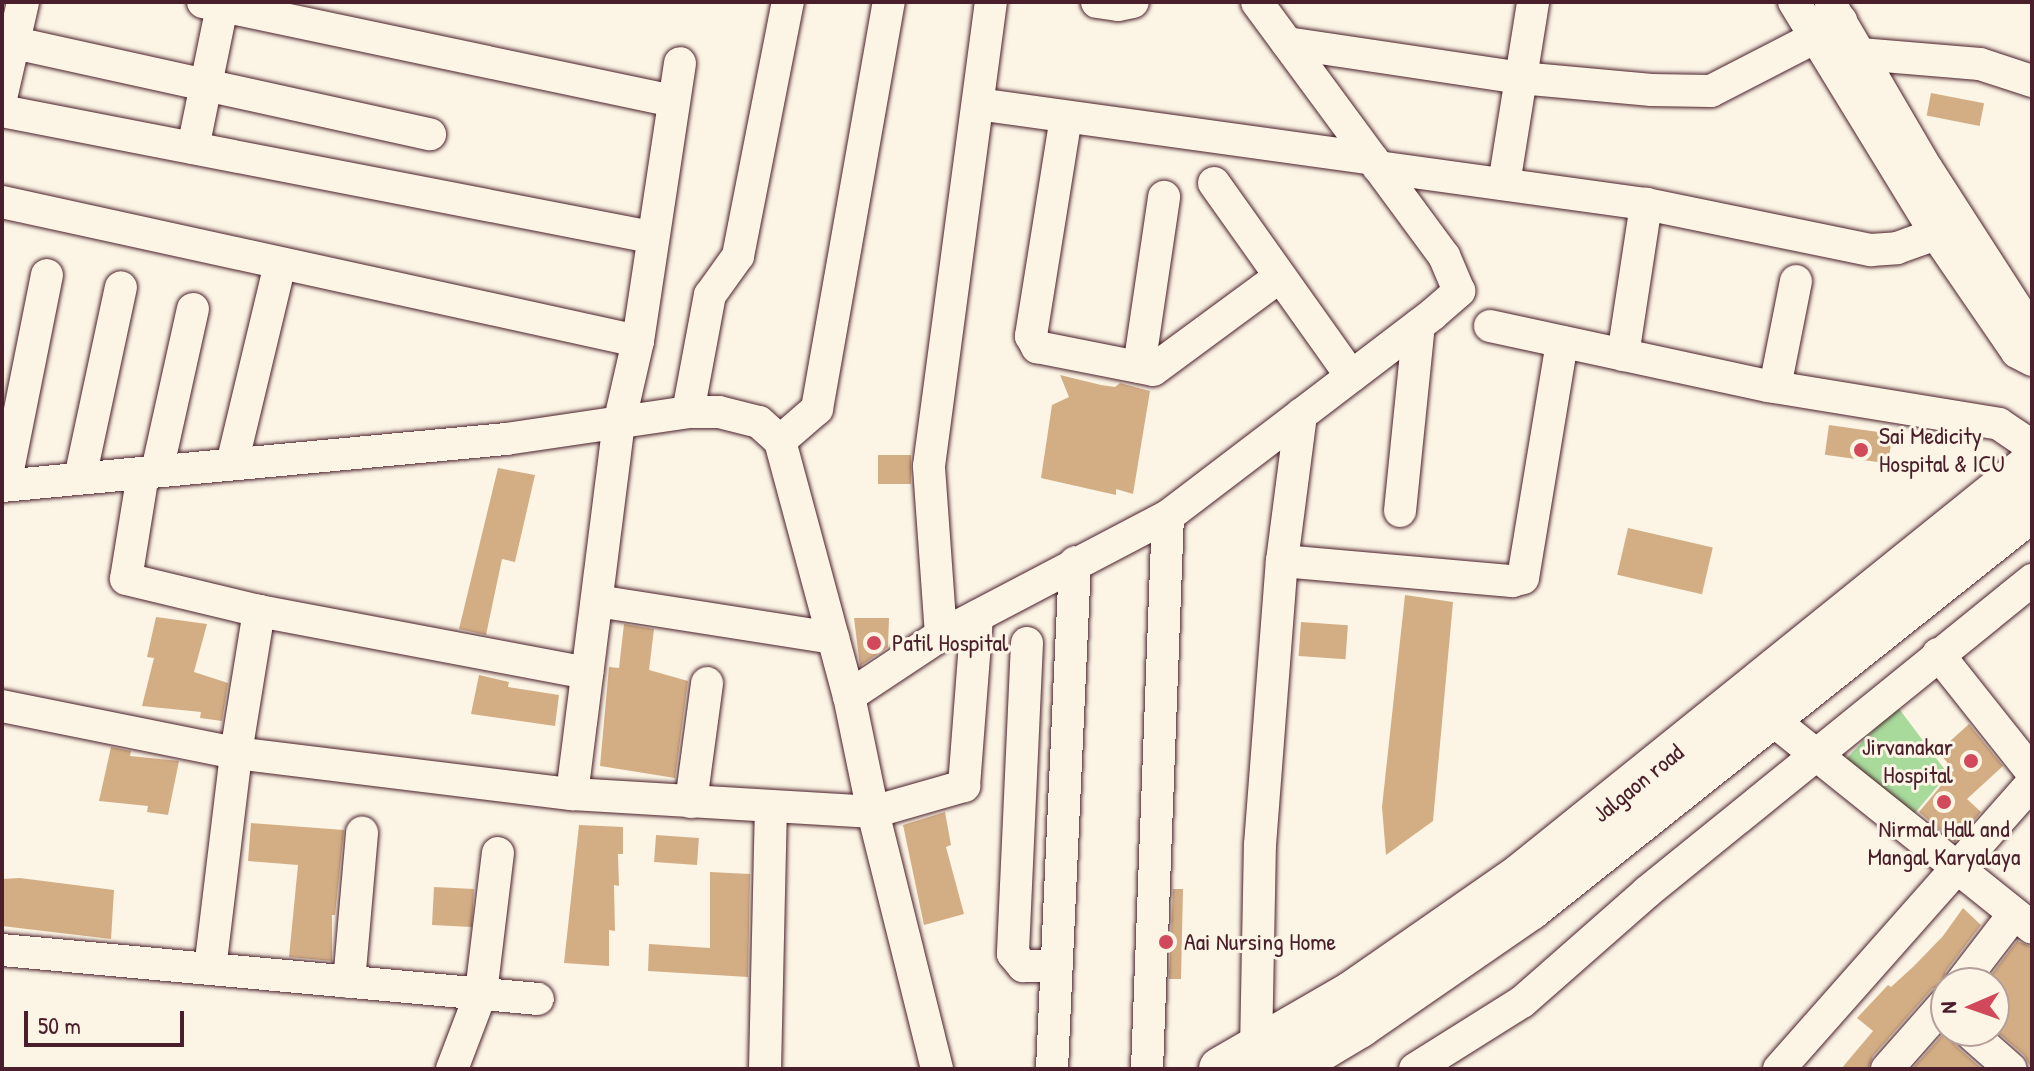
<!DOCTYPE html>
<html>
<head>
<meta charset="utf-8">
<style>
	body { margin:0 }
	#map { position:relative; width:2034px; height:1071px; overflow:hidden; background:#fcf5e5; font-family:"Patrick Hand",sans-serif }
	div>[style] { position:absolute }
	.green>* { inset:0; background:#a7da9b }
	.building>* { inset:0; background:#d3ae85; transform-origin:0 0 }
	.roads { filter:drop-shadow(0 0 2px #4a1f2b) drop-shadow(0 0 2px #4a1f2b) }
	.minor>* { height:32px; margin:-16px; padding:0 16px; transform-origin:16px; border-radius:16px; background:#fcf5e5 }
	.highway>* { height:44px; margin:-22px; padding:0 22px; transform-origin:22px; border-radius:22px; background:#fcf5e5 }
	.dots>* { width:22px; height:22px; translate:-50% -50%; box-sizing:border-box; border:4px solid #fcf5e5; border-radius:50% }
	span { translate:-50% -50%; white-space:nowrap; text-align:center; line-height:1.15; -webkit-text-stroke:6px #fcf5e5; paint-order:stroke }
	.poi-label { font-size:24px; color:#4a1f2b }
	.left { translate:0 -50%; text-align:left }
	.right { translate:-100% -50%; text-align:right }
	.street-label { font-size:24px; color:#4a1f2b }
	.frame { position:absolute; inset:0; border:4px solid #4a1f2b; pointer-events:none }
	.north { position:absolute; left:1930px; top:967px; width:80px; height:80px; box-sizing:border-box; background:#fcf5e5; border:2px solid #b59f9b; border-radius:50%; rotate:268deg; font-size:22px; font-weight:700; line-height:32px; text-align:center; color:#4a1f2b }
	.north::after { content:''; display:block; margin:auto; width:28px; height:36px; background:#d1495b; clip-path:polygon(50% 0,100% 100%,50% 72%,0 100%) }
	.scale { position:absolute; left:24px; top:1011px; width:160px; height:36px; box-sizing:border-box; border:4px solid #4a1f2b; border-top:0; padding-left:10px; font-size:24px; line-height:28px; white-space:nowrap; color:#4a1f2b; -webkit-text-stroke:6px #fcf5e5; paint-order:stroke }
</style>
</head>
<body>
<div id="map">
	<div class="green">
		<i style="clip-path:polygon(1897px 706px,1948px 774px,1914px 814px,1845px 760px)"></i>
	</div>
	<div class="building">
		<i style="left:1931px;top:93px;width:54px;height:23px;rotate:11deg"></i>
		<i style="clip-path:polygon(1060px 375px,1101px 385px,1115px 387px,1120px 383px,1150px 391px,1133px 494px,1116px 489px,1116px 495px,1041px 478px,1052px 405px,1069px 397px)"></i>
		<i style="left:1829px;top:425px;width:64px;height:30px;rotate:8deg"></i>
		<i style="left:878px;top:455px;width:33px;height:29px"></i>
		<i style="clip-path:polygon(498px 468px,535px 475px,515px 562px,502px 559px,486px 635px,459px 629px)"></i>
		<i style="left:1628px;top:528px;width:87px;height:48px;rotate:13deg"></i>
		<i style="clip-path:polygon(1405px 595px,1453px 602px,1433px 821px,1386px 855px,1382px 807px)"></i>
		<i style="clip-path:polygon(156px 617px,207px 624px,194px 672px,228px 683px,222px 721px,200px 718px,201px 712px,142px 706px,154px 658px,147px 657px)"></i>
		<i style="clip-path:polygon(854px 618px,889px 618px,888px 647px,860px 666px)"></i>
		<i style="left:1301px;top:622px;width:47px;height:34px;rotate:4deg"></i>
		<i style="clip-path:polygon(624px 624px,654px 629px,649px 670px,688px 681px,675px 778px,600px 766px,609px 667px,619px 668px)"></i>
		<i style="clip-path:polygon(479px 675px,509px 682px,508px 687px,559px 695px,555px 726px,471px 714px)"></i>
		<i style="clip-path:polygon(1969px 724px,2003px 766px,1967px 799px,1981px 812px,1955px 842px,1919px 812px,1954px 770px,1938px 752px)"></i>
		<i style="clip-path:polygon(111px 747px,131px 751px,130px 756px,179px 761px,168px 815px,147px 812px,148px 806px,99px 801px)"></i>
		<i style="clip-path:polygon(945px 812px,951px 845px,946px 847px,964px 914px,924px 925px,903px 825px)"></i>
		<i style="clip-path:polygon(251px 823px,344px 830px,335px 915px,332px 915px,332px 961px,289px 957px,298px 865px,248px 861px)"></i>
		<i style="clip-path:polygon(579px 825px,623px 827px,623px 854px,618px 854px,619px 886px,614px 885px,615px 931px,609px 930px,609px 966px,564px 963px)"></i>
		<i style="left:656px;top:835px;width:43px;height:27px;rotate:4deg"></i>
		<i style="clip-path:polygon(710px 872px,750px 874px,748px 977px,648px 971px,649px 944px,710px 948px)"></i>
		<i style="clip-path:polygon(20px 878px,114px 890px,111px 939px,2px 926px,2px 879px)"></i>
		<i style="left:434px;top:887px;width:40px;height:38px;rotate:3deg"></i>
		<i style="clip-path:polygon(1173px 889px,1183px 889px,1181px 979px,1169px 979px)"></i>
		<i style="clip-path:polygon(1963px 908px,1981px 925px,1946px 971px,1942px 984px,1932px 989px,1873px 1056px,1868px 1069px,1841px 1069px,1873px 1031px,1857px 1018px,1888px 985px,1891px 987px,1914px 966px,1943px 936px)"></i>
		<i style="clip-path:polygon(2017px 941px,2032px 947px,2032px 1069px,2024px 1055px,1994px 1029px,1994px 983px,1985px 983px)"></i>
		<i style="clip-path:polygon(1946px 1031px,1950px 1031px,1955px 1045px,1982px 1069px,1912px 1069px)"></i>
	</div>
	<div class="roads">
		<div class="minor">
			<i style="left:203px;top:2px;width:481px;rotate:11.9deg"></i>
			<i style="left:1097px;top:2px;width:21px;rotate:8deg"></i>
			<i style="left:1118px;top:5px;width:15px;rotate:-11deg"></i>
			<i style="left:1794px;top:2px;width:272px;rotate:58.5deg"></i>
			<i style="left:1936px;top:234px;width:143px;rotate:55.5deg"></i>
			<i style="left:2017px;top:352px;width:17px;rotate:28deg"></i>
			<i style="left:1831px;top:5px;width:190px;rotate:59.7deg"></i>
			<i style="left:1927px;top:169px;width:194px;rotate:57.2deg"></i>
			<i style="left:15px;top:43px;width:425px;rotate:12.4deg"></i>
			<i style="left:1287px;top:43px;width:236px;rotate:8.5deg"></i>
			<i style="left:1520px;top:78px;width:132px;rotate:5.2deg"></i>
			<i style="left:1651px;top:90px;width:60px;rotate:1deg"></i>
			<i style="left:1711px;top:91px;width:118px;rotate:-27.2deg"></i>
			<i style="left:1816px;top:37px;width:30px;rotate:-33deg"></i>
			<i style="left:1860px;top:54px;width:120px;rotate:4.8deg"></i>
			<i style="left:1980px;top:64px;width:55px;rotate:18.1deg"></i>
			<i style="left:2px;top:94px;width:94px;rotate:-77.1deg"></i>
			<i style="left:978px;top:104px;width:398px;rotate:7.9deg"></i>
			<i style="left:2px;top:111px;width:661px;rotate:10.99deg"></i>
			<i style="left:1066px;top:117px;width:222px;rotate:99.1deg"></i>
			<i style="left:1031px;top:336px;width:13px;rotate:61deg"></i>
			<i style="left:1037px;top:347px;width:118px;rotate:11.2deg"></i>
			<i style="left:1153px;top:370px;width:155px;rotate:-36.4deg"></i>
			<i style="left:193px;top:148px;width:149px;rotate:-78.4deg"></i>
			<i style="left:1378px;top:167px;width:271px;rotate:7.9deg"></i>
			<i style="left:1646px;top:204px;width:230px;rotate:11.6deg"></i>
			<i style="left:1871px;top:250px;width:26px;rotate:-4deg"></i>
			<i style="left:1897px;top:248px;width:41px;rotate:-19.7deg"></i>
			<i style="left:1214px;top:183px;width:237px;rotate:54.6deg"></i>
			<i style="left:1504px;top:184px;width:184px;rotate:-80.9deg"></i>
			<i style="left:2px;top:202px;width:651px;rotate:12.33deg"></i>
			<i style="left:1490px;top:326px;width:284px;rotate:12.2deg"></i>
			<i style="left:1768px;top:386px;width:234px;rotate:9.3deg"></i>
			<i style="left:1999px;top:424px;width:40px;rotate:34deg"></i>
			<i style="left:1623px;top:355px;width:153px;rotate:-81.3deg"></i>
			<i style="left:1139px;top:367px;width:172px;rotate:-81.6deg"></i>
			<i style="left:1775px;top:387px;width:108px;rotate:-78.8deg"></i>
			<i style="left:688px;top:412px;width:119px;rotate:-79.4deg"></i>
			<i style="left:710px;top:295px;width:48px;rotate:-54.3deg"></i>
			<i style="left:738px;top:256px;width:259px;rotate:-78.9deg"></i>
			<i style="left:780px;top:441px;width:49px;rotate:-40.9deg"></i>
			<i style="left:817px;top:409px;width:413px;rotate:-80deg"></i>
			<i style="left:232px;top:464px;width:206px;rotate:-76.5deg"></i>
			<i style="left:157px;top:471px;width:166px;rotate:-77.5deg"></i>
			<i style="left:143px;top:474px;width:106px;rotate:99.2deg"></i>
			<i style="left:126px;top:579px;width:137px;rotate:13.5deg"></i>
			<i style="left:259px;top:611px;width:334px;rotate:10.7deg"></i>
			<i style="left:80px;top:478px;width:195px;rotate:-77.9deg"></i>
			<i style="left:5px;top:485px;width:214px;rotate:-78.7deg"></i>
			<i style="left:2px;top:486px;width:506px;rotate:-5.33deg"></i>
			<i style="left:506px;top:439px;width:184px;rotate:-8.4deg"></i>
			<i style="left:688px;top:412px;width:31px"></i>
			<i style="left:719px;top:412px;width:41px;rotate:14deg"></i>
			<i style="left:759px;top:422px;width:28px;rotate:42deg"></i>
			<i style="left:780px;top:441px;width:264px;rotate:74.9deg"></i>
			<i style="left:849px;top:696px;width:118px;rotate:78.3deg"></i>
			<i style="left:873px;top:812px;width:265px;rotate:76deg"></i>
			<i style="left:1400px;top:511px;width:187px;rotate:-84.2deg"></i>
			<i style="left:1282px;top:561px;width:231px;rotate:5deg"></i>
			<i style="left:1512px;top:581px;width:11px;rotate:-15deg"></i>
			<i style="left:1523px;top:578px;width:239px;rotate:-80.6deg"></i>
			<i style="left:597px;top:601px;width:239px;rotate:8.9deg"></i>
			<i style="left:941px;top:635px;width:169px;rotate:-94.1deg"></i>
			<i style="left:929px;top:466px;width:468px;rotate:-82.4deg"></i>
			<i style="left:1027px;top:643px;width:311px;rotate:92.6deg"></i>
			<i style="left:1013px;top:954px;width:16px;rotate:50deg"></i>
			<i style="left:1023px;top:966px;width:34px"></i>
			<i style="left:1938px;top:654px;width:151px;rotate:51.5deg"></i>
			<i style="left:849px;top:696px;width:110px;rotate:-33.5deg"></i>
			<i style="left:941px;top:635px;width:256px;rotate:-27.7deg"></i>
			<i style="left:1754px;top:705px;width:356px;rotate:38.7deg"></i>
			<i style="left:2px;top:706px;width:239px;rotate:11.4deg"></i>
			<i style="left:236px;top:753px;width:338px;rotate:7deg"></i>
			<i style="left:572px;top:794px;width:302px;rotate:3.4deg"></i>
			<i style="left:873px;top:812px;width:95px;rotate:-15.9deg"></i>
			<i style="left:964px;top:786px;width:170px;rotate:-85.6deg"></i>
			<i style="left:572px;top:794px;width:373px;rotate:-82.8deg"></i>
			<i style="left:619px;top:424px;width:85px;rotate:-77.1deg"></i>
			<i style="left:638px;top:341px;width:281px;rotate:-81.4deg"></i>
			<i style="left:691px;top:802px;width:120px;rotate:-82.3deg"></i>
			<i style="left:2px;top:950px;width:538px;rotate:5.22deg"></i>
			<i style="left:210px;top:969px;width:218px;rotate:-83.1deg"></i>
			<i style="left:236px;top:753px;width:144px;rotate:-80.8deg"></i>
			<i style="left:349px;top:982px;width:150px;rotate:-85deg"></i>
			<i style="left:1961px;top:983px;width:87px;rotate:-52.5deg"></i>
			<i style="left:1968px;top:1031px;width:57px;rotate:41.5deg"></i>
			<i style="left:1256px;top:1050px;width:205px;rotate:-88.9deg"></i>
			<i style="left:1260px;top:845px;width:285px;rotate:-85.6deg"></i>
			<i style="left:1282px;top:561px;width:148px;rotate:-82.6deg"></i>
			<i style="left:452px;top:1069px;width:81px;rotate:-69.1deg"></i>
			<i style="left:481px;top:993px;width:141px;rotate:-83.1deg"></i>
			<i style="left:765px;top:1069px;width:262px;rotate:-88.7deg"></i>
			<i style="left:1052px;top:1069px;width:507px;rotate:-87.4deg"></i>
			<i style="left:1147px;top:1069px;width:553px;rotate:-87.83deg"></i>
			<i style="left:1168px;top:516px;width:333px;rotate:-37.3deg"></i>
			<i style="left:1433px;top:314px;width:35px;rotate:-41deg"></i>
			<i style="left:1459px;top:291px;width:38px;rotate:-113deg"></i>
			<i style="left:1444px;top:256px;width:315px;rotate:-126.4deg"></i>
			<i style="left:1415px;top:1069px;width:126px;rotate:-32.1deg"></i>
			<i style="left:1522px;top:1002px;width:167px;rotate:-41.3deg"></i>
			<i style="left:1647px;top:892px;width:496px;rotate:-39deg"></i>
			<i style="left:1779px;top:1069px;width:382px;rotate:-48.5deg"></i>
			<i style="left:1887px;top:1069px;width:89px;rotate:-48.6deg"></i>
		</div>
		<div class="highway">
			<i style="left:1221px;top:1069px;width:150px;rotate:-30deg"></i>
			<i style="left:1351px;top:994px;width:208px;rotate:-34.8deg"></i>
			<i style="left:1522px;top:875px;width:655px;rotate:-38.86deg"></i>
			<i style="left:1287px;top:1069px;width:84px;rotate:-30.8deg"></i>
			<i style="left:1359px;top:1026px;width:208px;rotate:-34.6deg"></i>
			<i style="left:1530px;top:908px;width:641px;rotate:-38.48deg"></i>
		</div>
	</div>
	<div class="dots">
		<i style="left:1861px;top:450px;background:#d1495b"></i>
		<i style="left:874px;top:643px;background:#d1495b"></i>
		<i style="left:1971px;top:761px;background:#d1495b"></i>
		<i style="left:1944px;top:802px;background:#d1495b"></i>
		<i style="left:1166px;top:942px;background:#d1495b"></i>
	</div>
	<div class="poi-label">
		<span class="left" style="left:1879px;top:450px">Sai Medicity<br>Hospital &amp; ICU</span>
		<span class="left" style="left:892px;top:643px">Patil Hospital</span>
		<span class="right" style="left:1953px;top:761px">Jirvanakar<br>Hospital</span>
		<span style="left:1944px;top:843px">Nirmal Hall and<br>Mangal Karyalaya</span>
		<span class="left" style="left:1184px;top:942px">Aai Nursing Home</span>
	</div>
	<div class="street-label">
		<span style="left:1638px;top:783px;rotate:-39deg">Jalgaon road</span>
	</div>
	<div class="frame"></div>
	<div class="north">N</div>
	<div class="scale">50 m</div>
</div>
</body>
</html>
